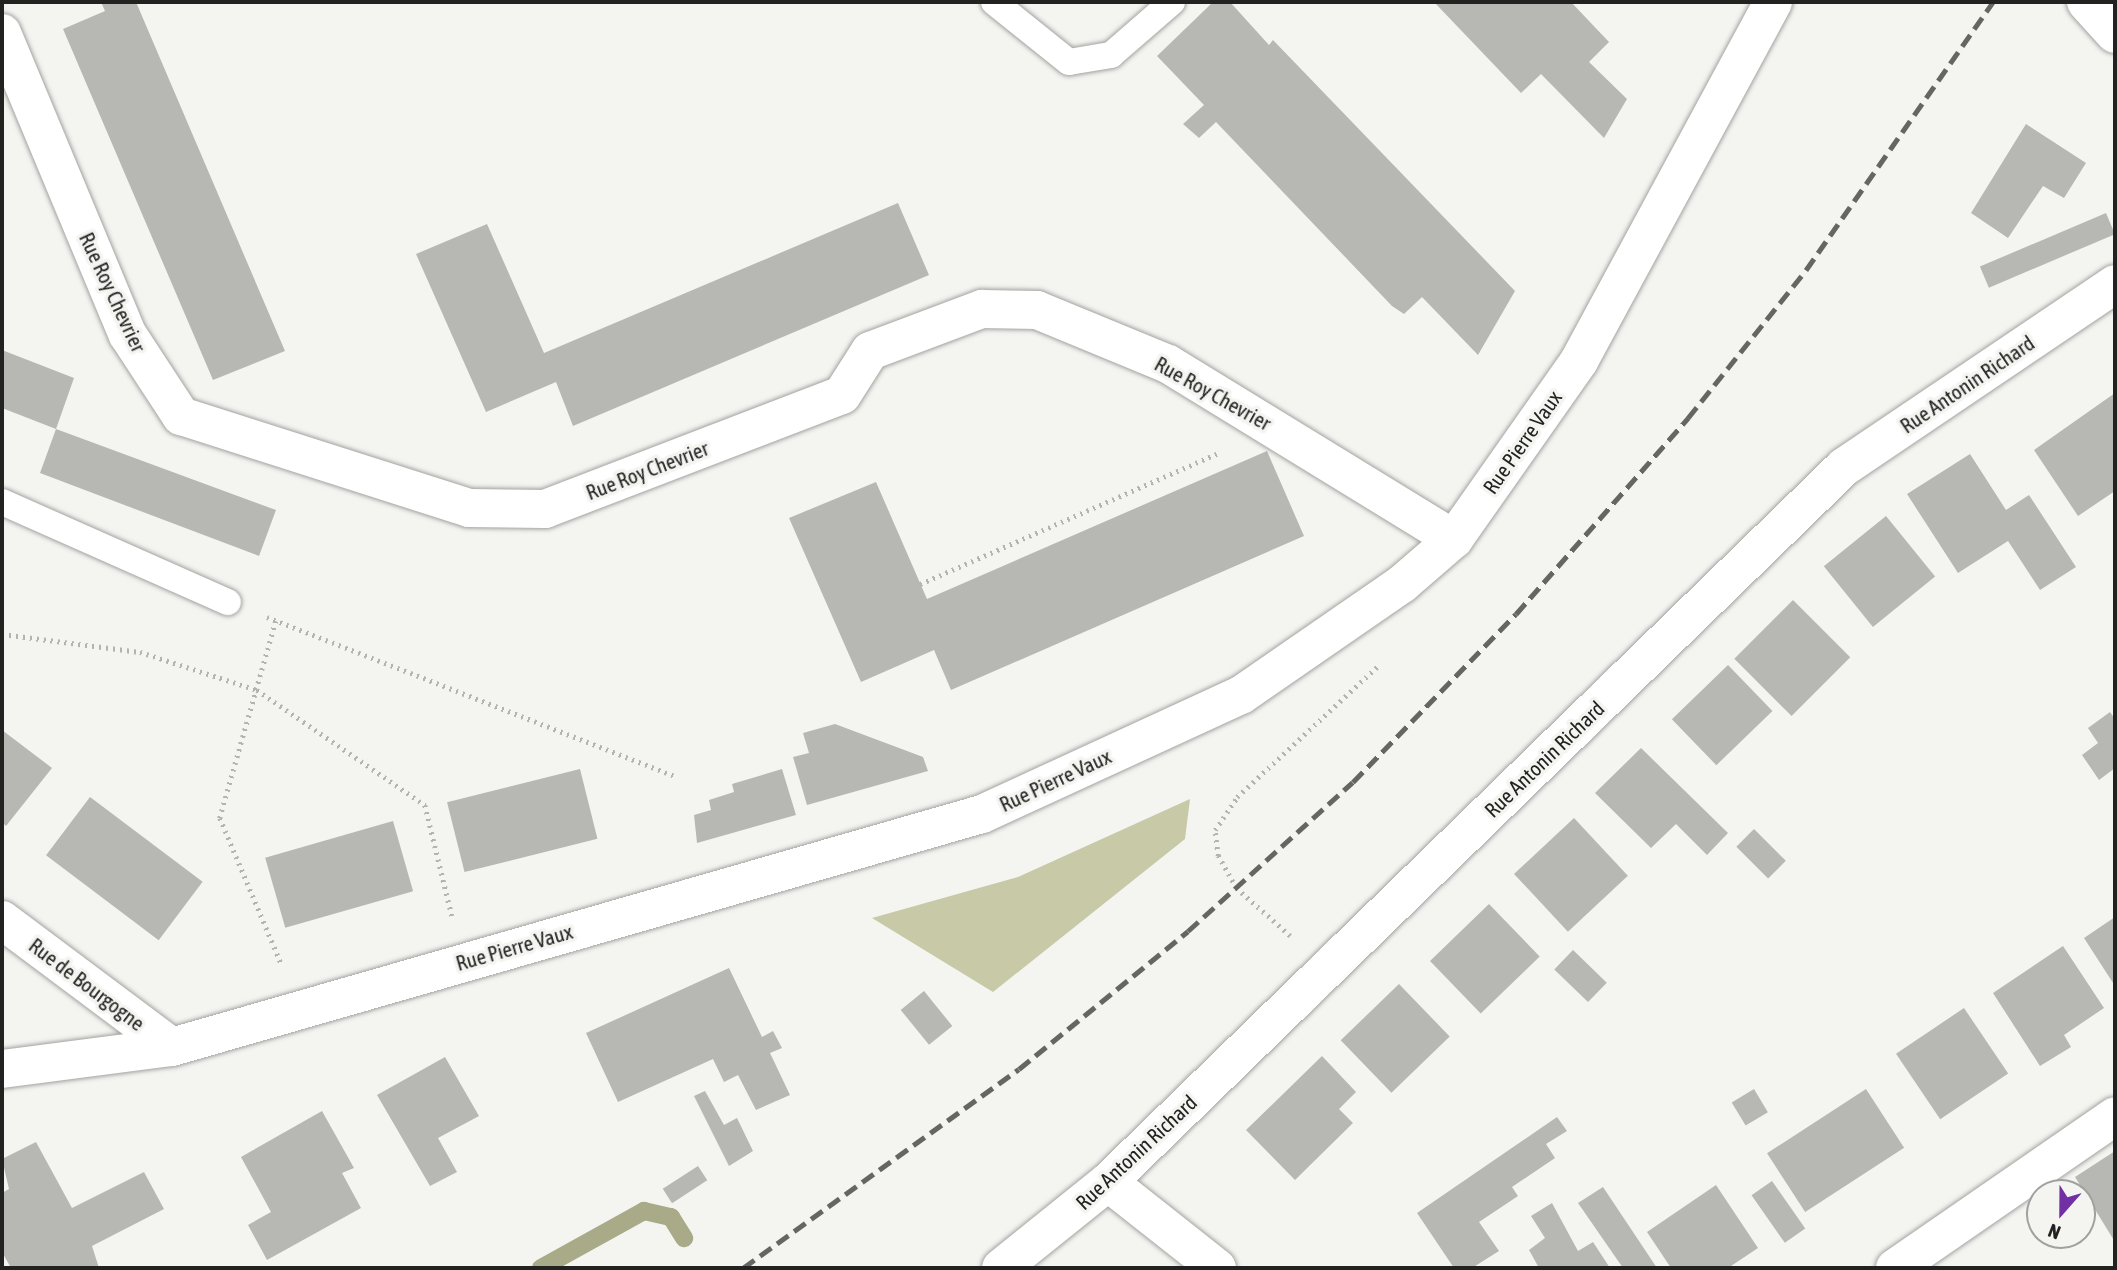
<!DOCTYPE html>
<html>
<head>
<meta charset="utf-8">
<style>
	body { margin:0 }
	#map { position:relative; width:2117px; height:1270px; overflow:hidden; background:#f4f5f1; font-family:"Asap Condensed",sans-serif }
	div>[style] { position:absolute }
	.green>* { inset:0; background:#c8c9a6 }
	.stream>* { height:18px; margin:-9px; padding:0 9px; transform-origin:9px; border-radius:9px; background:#a9aa87 }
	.building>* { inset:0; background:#b7b7b4; transform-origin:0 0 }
	.path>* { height:4.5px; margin-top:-2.25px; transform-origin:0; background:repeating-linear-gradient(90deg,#b3b4b1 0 2px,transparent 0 7px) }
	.roads { filter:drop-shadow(0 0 2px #a3a3a0) drop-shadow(0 0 2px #a3a3a0) }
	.lane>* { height:26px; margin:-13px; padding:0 13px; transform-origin:13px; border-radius:13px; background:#fff }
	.street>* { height:38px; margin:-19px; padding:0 19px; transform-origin:19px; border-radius:19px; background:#fff }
	.secondary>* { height:38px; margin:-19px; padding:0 19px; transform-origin:19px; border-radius:19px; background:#fff }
	.rail>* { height:5px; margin-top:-2.5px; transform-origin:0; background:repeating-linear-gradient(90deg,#656563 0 14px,transparent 0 21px) }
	span { translate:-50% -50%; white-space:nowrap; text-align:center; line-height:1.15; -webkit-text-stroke:7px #f4f5f1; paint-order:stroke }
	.street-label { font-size:21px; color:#222221 }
	.frame { position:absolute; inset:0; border:4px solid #222221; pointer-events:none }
	.north { position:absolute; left:2026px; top:1179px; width:70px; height:70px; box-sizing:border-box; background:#f4f5f1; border:2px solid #a0a19e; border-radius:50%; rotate:201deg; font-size:19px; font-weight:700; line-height:28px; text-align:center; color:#222221 }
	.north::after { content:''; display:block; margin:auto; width:24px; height:32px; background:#7131a5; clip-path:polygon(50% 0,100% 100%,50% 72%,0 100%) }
</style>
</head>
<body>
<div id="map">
	<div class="green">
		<i style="clip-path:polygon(1190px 799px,1185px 839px,993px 992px,872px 918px,1018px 877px)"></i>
	</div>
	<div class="stream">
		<i style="left:541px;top:1268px;width:118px;rotate:-29deg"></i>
		<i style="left:644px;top:1211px;width:28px;rotate:13deg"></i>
		<i style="left:671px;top:1217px;width:25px;rotate:58deg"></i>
	</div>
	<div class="building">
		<i style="clip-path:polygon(101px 2px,136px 2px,285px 351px,213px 380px,63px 29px,105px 11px)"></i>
		<i style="clip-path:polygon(1213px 2px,1230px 2px,1269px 45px,1273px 40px,1515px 291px,1478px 355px,1422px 297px,1404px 314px,1392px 306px,1216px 122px,1199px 138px,1183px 124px,1204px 105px,1157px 56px)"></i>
		<i style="clip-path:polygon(1434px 2px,1571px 2px,1609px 42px,1589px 62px,1627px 99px,1604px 138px,1541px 74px,1521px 93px)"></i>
		<i style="clip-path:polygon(2026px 124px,2086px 163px,2064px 198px,2043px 186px,2008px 238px,1971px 213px)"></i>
		<i style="clip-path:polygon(898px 203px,929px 275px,573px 426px,556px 382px,486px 412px,416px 254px,487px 224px,544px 353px)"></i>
		<i style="left:2106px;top:213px;width:23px;height:137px;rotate:67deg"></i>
		<i style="clip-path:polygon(2px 350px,74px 378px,56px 429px,276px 510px,259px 556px,40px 473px,56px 429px,2px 408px)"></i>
		<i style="clip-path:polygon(2115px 393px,2115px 491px,2078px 516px,2034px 450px)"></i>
		<i style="clip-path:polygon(1267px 451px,1304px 536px,951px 690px,934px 650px,861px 682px,789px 518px,876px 482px,927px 599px)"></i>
		<i style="clip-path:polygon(1970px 454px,2006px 510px,2029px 495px,2076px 567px,2040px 590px,2008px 541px,1958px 573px,1907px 494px)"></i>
		<i style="left:1886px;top:516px;width:78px;height:80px;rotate:51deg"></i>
		<i style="left:1793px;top:600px;width:81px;height:83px;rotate:45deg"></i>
		<i style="left:1728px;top:665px;width:64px;height:78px;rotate:46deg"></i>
		<i style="clip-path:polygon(2110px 712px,2115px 719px,2115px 768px,2099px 780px,2082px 755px,2098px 743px,2088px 728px)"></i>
		<i style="clip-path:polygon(835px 724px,923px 757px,928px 771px,807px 805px,793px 757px,809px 753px,803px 733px)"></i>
		<i style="clip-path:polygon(2px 730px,52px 768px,6px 826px,2px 822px)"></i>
		<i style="clip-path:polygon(1641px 748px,1728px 833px,1707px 855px,1676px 824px,1651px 848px,1595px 793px)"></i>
		<i style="left:580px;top:769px;width:72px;height:137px;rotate:76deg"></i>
		<i style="clip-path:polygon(782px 769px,796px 815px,697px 843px,694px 815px,711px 810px,709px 800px,734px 792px,732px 784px)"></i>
		<i style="left:90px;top:797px;width:141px;height:73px;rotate:37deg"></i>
		<i style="left:1574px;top:818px;width:79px;height:82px;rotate:47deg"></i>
		<i style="left:393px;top:821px;width:73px;height:133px;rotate:74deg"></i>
		<i style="left:1754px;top:829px;width:45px;height:25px;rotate:45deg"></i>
		<i style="left:1489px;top:904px;width:73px;height:82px;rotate:46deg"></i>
		<i style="clip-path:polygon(2115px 917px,2115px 986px,2084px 938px)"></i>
		<i style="clip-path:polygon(2063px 946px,2104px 1008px,2064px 1035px,2071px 1047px,2040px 1066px,1993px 993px)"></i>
		<i style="left:1573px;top:950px;width:47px;height:27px;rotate:44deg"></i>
		<i style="clip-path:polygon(729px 968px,762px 1037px,773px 1031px,782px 1048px,770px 1053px,790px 1095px,756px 1110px,738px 1075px,724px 1082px,713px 1059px,618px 1102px,586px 1033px)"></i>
		<i style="left:1399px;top:984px;width:73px;height:81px;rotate:46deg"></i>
		<i style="left:924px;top:991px;width:45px;height:30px;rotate:51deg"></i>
		<i style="left:1964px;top:1008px;width:79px;height:82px;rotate:56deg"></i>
		<i style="clip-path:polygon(1322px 1056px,1356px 1092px,1339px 1109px,1353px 1123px,1295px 1180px,1246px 1130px)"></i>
		<i style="clip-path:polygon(445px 1057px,479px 1116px,438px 1138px,457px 1172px,430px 1186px,377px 1095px)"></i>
		<i style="left:1754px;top:1089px;width:27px;height:26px;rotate:59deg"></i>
		<i style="left:1866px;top:1089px;width:70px;height:118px;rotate:57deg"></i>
		<i style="clip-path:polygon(705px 1091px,724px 1125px,737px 1118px,753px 1151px,729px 1166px,694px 1096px)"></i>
		<i style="clip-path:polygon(322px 1111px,354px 1168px,342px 1173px,361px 1208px,267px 1260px,248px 1225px,271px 1212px,241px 1157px)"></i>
		<i style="clip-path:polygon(1557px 1117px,1567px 1131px,1546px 1144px,1555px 1158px,1512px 1187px,1518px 1196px,1479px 1222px,1499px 1251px,1472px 1268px,1454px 1268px,1417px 1213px)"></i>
		<i style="clip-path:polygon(36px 1142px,72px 1208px,144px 1172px,164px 1209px,92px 1246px,99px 1268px,11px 1268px,2px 1252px,2px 1193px,9px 1189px,2px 1159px)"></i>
		<i style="clip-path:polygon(2115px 1151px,2115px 1242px,2075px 1177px)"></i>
		<i style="left:698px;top:1166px;width:17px;height:42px;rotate:57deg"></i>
		<i style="left:1772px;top:1181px;width:58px;height:25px;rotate:55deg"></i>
		<i style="clip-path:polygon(1716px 1185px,1758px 1248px,1728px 1268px,1671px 1268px,1647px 1232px)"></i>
		<i style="clip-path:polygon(1603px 1187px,1657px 1268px,1623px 1268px,1578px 1203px)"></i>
		<i style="clip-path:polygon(1552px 1203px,1578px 1251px,1593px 1242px,1610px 1268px,1539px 1268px,1529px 1250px,1545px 1238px,1531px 1216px)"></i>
	</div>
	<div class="path">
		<i style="left:920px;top:584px;width:326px;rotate:-23.7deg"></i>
		<i style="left:267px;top:617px;width:437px;rotate:21.3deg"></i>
		<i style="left:276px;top:621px;width:205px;rotate:105.9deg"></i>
		<i style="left:220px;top:818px;width:157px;rotate:67.2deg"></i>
		<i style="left:2px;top:634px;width:139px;rotate:7.4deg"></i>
		<i style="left:140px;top:652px;width:123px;rotate:18deg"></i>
		<i style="left:257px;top:690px;width:204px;rotate:34.4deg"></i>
		<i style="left:425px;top:805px;width:114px;rotate:76.3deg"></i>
		<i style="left:1290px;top:936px;width:72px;rotate:-138.4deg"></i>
		<i style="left:1236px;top:888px;width:37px;rotate:-119deg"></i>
		<i style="left:1218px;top:856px;width:26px;rotate:-97deg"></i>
		<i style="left:1215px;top:830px;width:40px;rotate:-56deg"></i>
		<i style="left:1237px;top:797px;width:194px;rotate:-42.9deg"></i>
	</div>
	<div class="roads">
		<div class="lane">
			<i style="left:994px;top:2px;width:96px;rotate:38.7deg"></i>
			<i style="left:1069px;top:62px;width:43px;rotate:-9.5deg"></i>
			<i style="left:1111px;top:55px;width:81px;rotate:-41deg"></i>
			<i style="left:2px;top:502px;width:247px;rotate:23.9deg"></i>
		</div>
		<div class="street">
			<i style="left:2px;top:33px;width:327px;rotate:67.4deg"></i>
			<i style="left:128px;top:335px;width:97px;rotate:56.8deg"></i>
			<i style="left:181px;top:416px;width:302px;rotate:17.7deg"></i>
			<i style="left:469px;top:508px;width:76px;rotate:0.8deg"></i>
			<i style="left:545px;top:509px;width:318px;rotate:-21deg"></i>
			<i style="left:842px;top:395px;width:52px;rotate:-57.5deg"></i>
			<i style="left:870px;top:351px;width:120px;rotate:-20.6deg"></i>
			<i style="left:982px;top:309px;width:55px;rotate:1deg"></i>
			<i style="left:1037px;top:310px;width:142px;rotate:22.4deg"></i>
			<i style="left:1168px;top:364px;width:335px;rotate:31.5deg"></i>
			<i style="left:2px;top:920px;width:212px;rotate:36.8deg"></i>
			<i style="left:2px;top:1069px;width:171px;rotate:-7.4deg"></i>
			<i style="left:172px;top:1047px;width:843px;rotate:-16.05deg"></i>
			<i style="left:982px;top:814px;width:285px;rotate:-24.7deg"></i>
			<i style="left:1241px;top:695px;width:196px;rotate:-34.6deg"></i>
			<i style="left:1402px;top:584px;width:69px;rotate:-40.9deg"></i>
			<i style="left:1454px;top:539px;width:218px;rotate:-54.9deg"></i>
			<i style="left:1579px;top:361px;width:408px;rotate:-61.6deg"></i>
			<i style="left:1108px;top:1182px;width:139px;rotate:38.3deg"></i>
			<i style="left:1001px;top:1268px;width:137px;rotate:-38.8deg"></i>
			<i style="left:1108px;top:1182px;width:1026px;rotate:-44.17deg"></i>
			<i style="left:1844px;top:467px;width:327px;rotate:-34deg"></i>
			<i style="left:1895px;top:1268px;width:267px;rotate:-34.6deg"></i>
		</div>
		<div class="secondary">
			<i style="left:2086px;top:2px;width:43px;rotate:47.8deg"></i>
		</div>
	</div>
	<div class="rail">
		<i style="left:743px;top:1268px;width:340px;rotate:-35.8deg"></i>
		<i style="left:1019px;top:1069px;width:218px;rotate:-39.2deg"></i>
		<i style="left:1188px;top:931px;width:222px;rotate:-42.1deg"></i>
		<i style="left:1353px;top:782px;width:234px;rotate:-45.9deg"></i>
		<i style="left:1516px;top:614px;width:261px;rotate:-48.7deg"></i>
		<i style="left:1688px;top:418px;width:189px;rotate:-51.4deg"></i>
		<i style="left:1806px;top:270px;width:327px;rotate:-55.1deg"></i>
	</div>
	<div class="street-label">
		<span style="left:113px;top:292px;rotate:65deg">Rue Roy Chevrier</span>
		<span style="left:1967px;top:384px;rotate:-34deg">Rue Antonin Richard</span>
		<span style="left:1213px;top:393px;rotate:29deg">Rue Roy Chevrier</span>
		<span style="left:1522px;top:442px;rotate:-55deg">Rue Pierre Vaux</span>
		<span style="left:647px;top:470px;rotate:-21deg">Rue Roy Chevrier</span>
		<span style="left:1544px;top:759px;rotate:-44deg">Rue Antonin Richard</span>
		<span style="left:1055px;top:780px;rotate:-25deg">Rue Pierre Vaux</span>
		<span style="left:514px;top:947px;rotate:-16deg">Rue Pierre Vaux</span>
		<span style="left:87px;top:984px;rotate:37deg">Rue de Bourgogne</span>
		<span style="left:1136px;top:1152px;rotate:-43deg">Rue Antonin Richard</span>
	</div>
	<div class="frame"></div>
	<div class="north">N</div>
</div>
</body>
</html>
